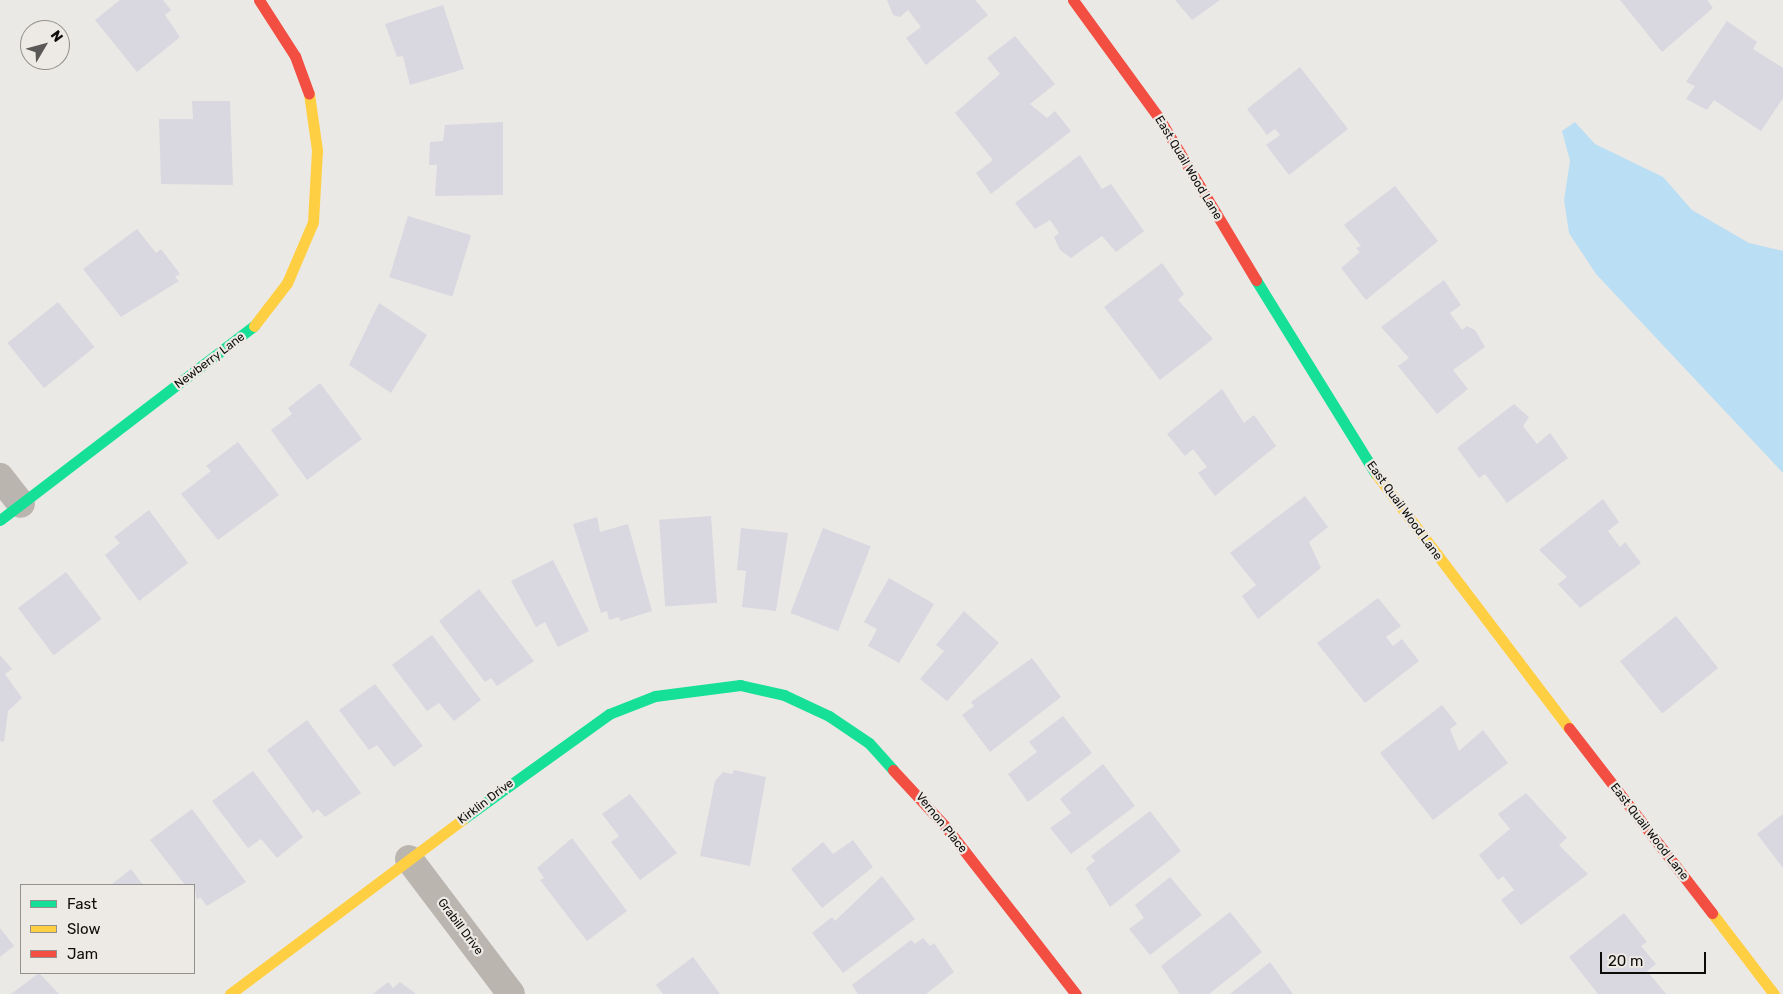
<!DOCTYPE html>
<html>
<head>
<meta charset="utf-8">
<style>
	body { margin:0 }
	#map { position:relative; width:1783px; height:994px; overflow:hidden; background:#ebe9e6; font-family:Rubik,sans-serif }
	div>[style] { position:absolute }
	.water>* { inset:0; background:#badef3 }
	.building>* { inset:0; background:#d9d7df; transform-origin:0 0 }
	.street>* { height:28px; margin:-14px; padding:0 14px; transform-origin:14px; border-radius:14px; background:#bbb5b0 }
	.fast>* { height:11px; margin:-5.5px; padding:0 5.5px; transform-origin:5.5px; border-radius:5.5px; background:#16e098 }
	.slow>* { height:11px; margin:-5.5px; padding:0 5.5px; transform-origin:5.5px; border-radius:5.5px; background:#ffcf43 }
	.jam>* { height:11px; margin:-5.5px; padding:0 5.5px; transform-origin:5.5px; border-radius:5.5px; background:#f24e42 }
	span { translate:-50% -50%; white-space:nowrap; text-align:center; line-height:1.15; -webkit-text-stroke:4.5px #ede9e4; paint-order:stroke }
	.street-label { font-size:12px; color:#0d0c0a }
	.legend { position:absolute; left:20px; top:884px; width:175px; height:90px; box-sizing:border-box; background:#ede9e4; border:1px solid #93918d; margin:0; padding:6px 9px; list-style:none; font-size:15px; color:#0d0c0a }
	.legend li { display:flex; align-items:center; gap:10px; height:25px }
	.legend b { width:25px; border:1px solid #93918d }
	.north { position:absolute; left:20px; top:20px; width:50px; height:50px; box-sizing:border-box; background:#ede9e4; border:1px solid #93918d; border-radius:50%; rotate:53deg; font-size:14px; font-weight:700; line-height:20px; text-align:center; color:#0d0c0a }
	.north::after { content:''; display:block; margin:auto; width:18px; height:22px; background:#5b5957; clip-path:polygon(50% 0,100% 100%,50% 72%,0 100%) }
	.scale { position:absolute; left:1600px; top:952px; width:106px; height:22px; box-sizing:border-box; border:2px solid #0d0c0a; border-top:0; padding-left:6px; font-size:15px; line-height:18px; white-space:nowrap; color:#0d0c0a; -webkit-text-stroke:4px #ede9e4; paint-order:stroke }
</style>
</head>
<body>
<div id="map">
	<div class="water">
		<i style="clip-path:polygon(1575px 122px,1595px 144px,1663px 177px,1692px 210px,1749px 243px,1783px 251px,1783px 473px,1596px 274px,1569px 233px,1564px 200px,1570px 161px,1562px 131px)"></i>
	</div>
	<div class="building">
		<i style="clip-path:polygon(120px 0,163px 0,171px 10px,165px 15px,180px 37px,137px 72px,95px 20px)"></i>
		<i style="clip-path:polygon(887px 0,975px 0,988px 15px,926px 65px,906px 38px,921px 27px,908px 10px,900px 17px,893px 15px)"></i>
		<i style="clip-path:polygon(1175px 0,1220px 0,1192px 20px)"></i>
		<i style="clip-path:polygon(1620px 0,1707px 0,1713px 8px,1662px 52px)"></i>
		<i style="clip-path:polygon(443px 5px,464px 69px,410px 85px,403px 56px,397px 57px,385px 24px)"></i>
		<i style="clip-path:polygon(1727px 21px,1757px 42px,1753px 49px,1783px 68px,1783px 98px,1761px 131px,1714px 100px,1707px 110px,1686px 99px,1695px 86px,1686px 82px)"></i>
		<i style="clip-path:polygon(1015px 36px,1055px 84px,1030px 104px,1047px 118px,1055px 111px,1071px 131px,991px 194px,976px 173px,993px 160px,955px 113px,1000px 74px,987px 58px)"></i>
		<i style="clip-path:polygon(1300px 67px,1348px 129px,1289px 175px,1266px 145px,1280px 135px,1275px 129px,1267px 135px,1247px 109px)"></i>
		<i style="clip-path:polygon(192px 101px,230px 101px,233px 185px,161px 184px,159px 119px,193px 119px)"></i>
		<i style="clip-path:polygon(503px 122px,503px 195px,435px 196px,437px 165px,429px 165px,430px 142px,443px 141px,445px 125px)"></i>
		<i style="clip-path:polygon(1080px 155px,1102px 189px,1111px 184px,1144px 231px,1116px 252px,1102px 236px,1071px 258px,1060px 250px,1054px 237px,1059px 233px,1050px 220px,1035px 229px,1015px 203px)"></i>
		<i style="clip-path:polygon(1395px 186px,1438px 241px,1366px 300px,1341px 268px,1360px 252px,1356px 248px,1361px 246px,1344px 225px)"></i>
		<i style="left:408px;top:216px;width:66px;height:64px;rotate:17deg"></i>
		<i style="clip-path:polygon(137px 229px,156px 253px,161px 249px,180px 274px,175px 277px,179px 281px,121px 317px,83px 269px)"></i>
		<i style="clip-path:polygon(1162px 263px,1184px 294px,1178px 300px,1213px 339px,1160px 380px,1104px 307px)"></i>
		<i style="clip-path:polygon(1444px 280px,1461px 305px,1450px 313px,1462px 330px,1467px 326px,1475px 330px,1485px 347px,1453px 370px,1468px 389px,1437px 414px,1398px 366px,1409px 358px,1381px 327px)"></i>
		<i style="left:58px;top:302px;width:58px;height:65px;rotate:51deg"></i>
		<i style="clip-path:polygon(379px 303px,427px 335px,391px 393px,349px 365px)"></i>
		<i style="clip-path:polygon(320px 383px,362px 439px,307px 480px,271px 430px,292px 414px,288px 408px)"></i>
		<i style="clip-path:polygon(1222px 389px,1244px 423px,1254px 415px,1276px 446px,1215px 496px,1198px 473px,1207px 467px,1193px 449px,1185px 456px,1167px 434px)"></i>
		<i style="clip-path:polygon(1514px 404px,1529px 417px,1523px 426px,1537px 444px,1550px 433px,1568px 458px,1507px 503px,1485px 474px,1479px 478px,1457px 448px)"></i>
		<i style="clip-path:polygon(238px 442px,279px 495px,218px 540px,181px 494px,211px 471px,206px 466px)"></i>
		<i style="clip-path:polygon(1305px 496px,1328px 527px,1309px 542px,1321px 568px,1258px 619px,1242px 596px,1256px 585px,1230px 553px)"></i>
		<i style="clip-path:polygon(1603px 499px,1619px 522px,1608px 531px,1620px 547px,1625px 542px,1641px 563px,1580px 608px,1558px 584px,1567px 577px,1539px 550px)"></i>
		<i style="clip-path:polygon(149px 510px,188px 563px,139px 601px,105px 555px,120px 543px,114px 537px)"></i>
		<i style="left:711px;top:516px;width:87px;height:52px;rotate:86deg"></i>
		<i style="clip-path:polygon(597px 517px,600px 532px,628px 524px,652px 611px,620px 621px,619px 617px,609px 620px,607px 611px,601px 613px,573px 524px)"></i>
		<i style="clip-path:polygon(741px 528px,788px 533px,776px 611px,742px 607px,746px 571px,737px 570px)"></i>
		<i style="left:823px;top:528px;width:51px;height:91px;rotate:21deg"></i>
		<i style="clip-path:polygon(553px 560px,589px 631px,558px 647px,545px 622px,536px 627px,511px 581px)"></i>
		<i style="left:66px;top:572px;width:59px;height:60px;rotate:53deg"></i>
		<i style="clip-path:polygon(889px 578px,934px 604px,899px 663px,868px 646px,877px 629px,864px 622px)"></i>
		<i style="clip-path:polygon(479px 589px,534px 661px,497px 686px,491px 678px,485px 682px,439px 621px)"></i>
		<i style="clip-path:polygon(1378px 598px,1401px 626px,1386px 637px,1393px 646px,1402px 639px,1419px 661px,1365px 703px,1317px 643px)"></i>
		<i style="clip-path:polygon(964px 611px,999px 643px,947px 701px,920px 679px,944px 651px,936px 645px)"></i>
		<i style="left:1676px;top:616px;width:67px;height:72px;rotate:51deg"></i>
		<i style="clip-path:polygon(432px 635px,481px 700px,454px 721px,439px 703px,427px 711px,392px 665px)"></i>
		<i style="clip-path:polygon(0 655px,12px 669px,5px 674px,22px 698px,8px 711px,4px 742px,0 741px)"></i>
		<i style="clip-path:polygon(1032px 658px,1061px 697px,990px 752px,962px 715px,974px 706px,971px 702px)"></i>
		<i style="clip-path:polygon(375px 684px,423px 746px,394px 767px,377px 745px,369px 750px,339px 710px)"></i>
		<i style="clip-path:polygon(1442px 705px,1457px 724px,1450px 729px,1459px 751px,1483px 730px,1508px 763px,1433px 820px,1380px 753px)"></i>
		<i style="clip-path:polygon(1063px 716px,1092px 753px,1028px 802px,1008px 774px,1037px 752px,1029px 742px)"></i>
		<i style="clip-path:polygon(307px 720px,361px 793px,325px 817px,318px 809px,313px 813px,267px 750px)"></i>
		<i style="clip-path:polygon(1103px 764px,1135px 806px,1071px 854px,1050px 828px,1071px 813px,1060px 799px)"></i>
		<i style="clip-path:polygon(734px 770px,766px 777px,750px 866px,700px 856px,715px 781px,723px 772px,732px 774px)"></i>
		<i style="clip-path:polygon(253px 771px,303px 837px,277px 858px,261px 839px,248px 848px,212px 801px)"></i>
		<i style="clip-path:polygon(1526px 793px,1567px 838px,1559px 845px,1588px 874px,1521px 925px,1501px 900px,1514px 890px,1503px 876px,1498px 880px,1479px 855px,1510px 829px,1498px 814px)"></i>
		<i style="clip-path:polygon(630px 794px,677px 853px,640px 880px,611px 842px,619px 836px,602px 814px)"></i>
		<i style="clip-path:polygon(192px 809px,246px 882px,207px 906px,200px 897px,197px 900px,194px 885px,185px 885px,150px 840px)"></i>
		<i style="clip-path:polygon(1150px 811px,1181px 851px,1110px 907px,1086px 868px,1095px 861px,1091px 856px)"></i>
		<i style="clip-path:polygon(1783px 814px,1783px 868px,1757px 834px)"></i>
		<i style="clip-path:polygon(572px 838px,627px 911px,587px 941px,540px 880px,544px 878px,537px 868px)"></i>
		<i style="clip-path:polygon(853px 840px,873px 867px,822px 908px,791px 869px,823px 842px,833px 854px)"></i>
		<i style="clip-path:polygon(131px 869px,143px 885px,111px 885px)"></i>
		<i style="clip-path:polygon(882px 876px,915px 919px,843px 973px,812px 933px,832px 917px,835px 921px)"></i>
		<i style="clip-path:polygon(1170px 877px,1202px 915px,1150px 955px,1129px 929px,1144px 918px,1135px 905px)"></i>
		<i style="clip-path:polygon(1230px 912px,1262px 952px,1209px 994px,1180px 994px,1161px 966px)"></i>
		<i style="clip-path:polygon(1624px 913px,1647px 942px,1641px 946px,1656px 964px,1647px 971px,1666px 994px,1598px 994px,1569px 957px)"></i>
		<i style="clip-path:polygon(0 928px,14px 946px,0 957px)"></i>
		<i style="clip-path:polygon(923px 938px,930px 946px,934px 943px,954px 972px,926px 994px,858px 994px,852px 985px,911px 940px,915px 944px)"></i>
		<i style="clip-path:polygon(693px 957px,720px 994px,663px 994px,656px 985px)"></i>
		<i style="clip-path:polygon(1270px 962px,1293px 994px,1230px 994px)"></i>
		<i style="clip-path:polygon(39px 973px,59px 994px,11px 994px)"></i>
		<i style="clip-path:polygon(388px 982px,393px 988px,400px 982px,416px 994px,373px 994px)"></i>
	</div>
	<div class="street">
		<i style="left:0;top:477px;width:34px;rotate:52deg"></i>
		<i style="left:409px;top:859px;width:169px;rotate:52.9deg"></i>
	</div>
	<div class="fast">
		<i style="left:1256px;top:280px;width:228px;rotate:58.3deg"></i>
		<i style="left:0;top:520px;width:320px;rotate:-37.4deg"></i>
		<i style="left:463px;top:819px;width:180px;rotate:-35.7deg"></i>
		<i style="left:609px;top:714px;width:49px;rotate:-21.4deg"></i>
		<i style="left:655px;top:696px;width:86px;rotate:-7.4deg"></i>
		<i style="left:740px;top:685px;width:45px;rotate:12.8deg"></i>
		<i style="left:784px;top:695px;width:50px;rotate:25deg"></i>
		<i style="left:829px;top:716px;width:48px;rotate:34deg"></i>
		<i style="left:869px;top:743px;width:36px;rotate:48deg"></i>
	</div>
	<div class="slow">
		<i style="left:254px;top:326px;width:54px;rotate:-52.5deg"></i>
		<i style="left:287px;top:283px;width:66px;rotate:-66.9deg"></i>
		<i style="left:313px;top:222px;width:72px;rotate:-86.8deg"></i>
		<i style="left:317px;top:150px;width:57px;rotate:-98.1deg"></i>
		<i style="left:1376px;top:474px;width:319px;rotate:52.8deg"></i>
		<i style="left:1712px;top:913px;width:102px;rotate:52.6deg"></i>
		<i style="left:230px;top:994px;width:291px;rotate:-36.9deg"></i>
	</div>
	<div class="jam">
		<i style="left:259px;top:0;width:67px;rotate:57.3deg"></i>
		<i style="left:295px;top:56px;width:40px;rotate:69.8deg"></i>
		<i style="left:1073px;top:0;width:146px;rotate:53.9deg"></i>
		<i style="left:1159px;top:118px;width:189px;rotate:59.1deg"></i>
		<i style="left:1569px;top:728px;width:234px;rotate:52.3deg"></i>
		<i style="left:893px;top:770px;width:76px;rotate:47.1deg"></i>
		<i style="left:945px;top:826px;width:213px;rotate:52.1deg"></i>
	</div>
	<div class="street-label">
		<span style="left:1188px;top:168px;rotate:59deg">East Quail Wood Lane</span>
		<span style="left:210px;top:361px;rotate:-37deg">Newberry Lane</span>
		<span style="left:1404px;top:511px;rotate:54deg">East Quail Wood Lane</span>
		<span style="left:486px;top:802px;rotate:-37deg">Kirklin Drive</span>
		<span style="left:941px;top:823px;rotate:51deg">Vernon Place</span>
		<span style="left:1649px;top:832px;rotate:52deg">East Quail Wood Lane</span>
		<span style="left:460px;top:927px;rotate:53deg">Grabill Drive</span>
	</div>
	<ul class="legend">
	<li><b style="height:6px;background:#16e098"></b>Fast</li>
	<li><b style="height:6px;background:#ffcf43"></b>Slow</li>
	<li><b style="height:6px;background:#f24e42"></b>Jam</li>
	</ul>
	<div class="north">N</div>
	<div class="scale">20 m</div>
</div>
</body>
</html>
